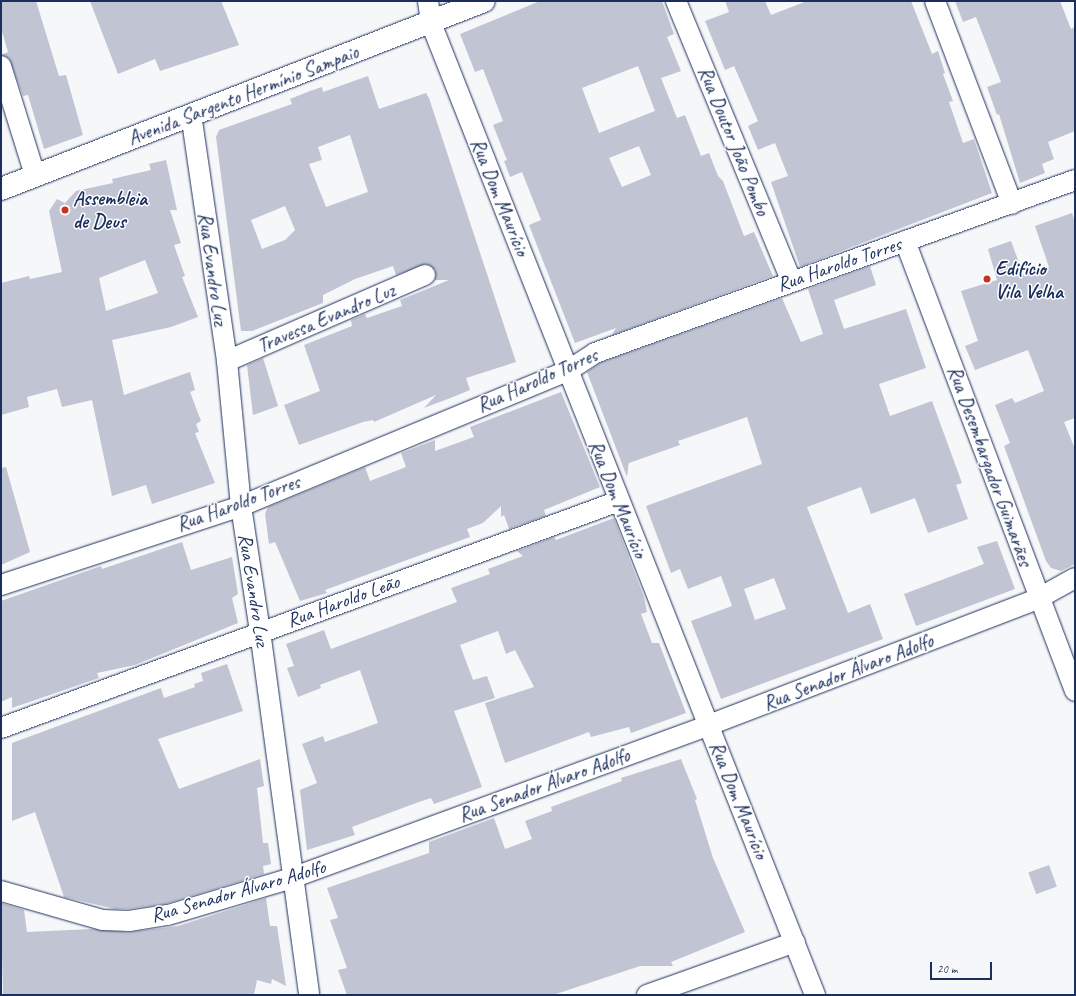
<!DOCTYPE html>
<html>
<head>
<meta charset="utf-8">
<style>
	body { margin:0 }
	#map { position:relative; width:1076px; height:996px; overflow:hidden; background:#f6f7f9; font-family:Caveat,sans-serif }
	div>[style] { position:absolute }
	.building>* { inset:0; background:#c0c4d3; transform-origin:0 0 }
	.roads { filter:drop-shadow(0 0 1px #1b2f5e) drop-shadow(0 0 1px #1b2f5e) }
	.street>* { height:20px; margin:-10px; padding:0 10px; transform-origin:10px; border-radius:10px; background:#fff }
	.secondary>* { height:22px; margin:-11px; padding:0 11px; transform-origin:11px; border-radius:11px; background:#fff }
	.dots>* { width:11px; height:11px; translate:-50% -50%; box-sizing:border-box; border:2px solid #fff; border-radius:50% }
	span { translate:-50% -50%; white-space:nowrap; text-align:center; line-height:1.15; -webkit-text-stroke:3px #fff; paint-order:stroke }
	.street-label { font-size:20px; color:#1b2f5e }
	.poi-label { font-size:20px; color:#1b2f5e; font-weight:700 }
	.left { translate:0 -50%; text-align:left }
	.frame { position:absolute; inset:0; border:2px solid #1b2f5e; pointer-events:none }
	.scale { position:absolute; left:930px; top:962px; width:62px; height:18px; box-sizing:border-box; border:2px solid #1b2f5e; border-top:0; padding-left:5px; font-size:12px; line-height:14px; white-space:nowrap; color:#1b2f5e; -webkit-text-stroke:3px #fff; paint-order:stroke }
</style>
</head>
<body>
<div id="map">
	<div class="building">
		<i style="clip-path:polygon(1px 1px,36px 1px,59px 76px,66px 75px,83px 135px,44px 149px,28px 95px,23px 96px,9px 58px,1px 55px,8px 52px,1px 28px)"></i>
		<i style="clip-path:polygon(90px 1px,221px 1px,239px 45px,160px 71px,155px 59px,118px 74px)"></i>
		<i style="clip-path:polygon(evenodd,540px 1px,662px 1px,674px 34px,667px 37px,681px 71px,661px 78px,677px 118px,685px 115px,701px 156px,709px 153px,718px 176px,723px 181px,744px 236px,754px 232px,773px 276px,612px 335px,616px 328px,575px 343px,529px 225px,541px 220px,522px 172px,510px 177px,504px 161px,507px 160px,493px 125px,503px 121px,483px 69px,475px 72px,460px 34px,540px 1px,638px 66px,655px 111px,599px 133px,582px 88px,638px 66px,540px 1px,639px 146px,651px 175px,622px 187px,609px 158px,639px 146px)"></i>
		<i style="clip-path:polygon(725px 1px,765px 1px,771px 15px,807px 1px,911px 1px,932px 54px,938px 51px,945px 73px,943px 74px,953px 101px,949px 102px,963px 143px,974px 139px,992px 193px,800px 267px,771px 182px,788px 176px,775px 143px,758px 150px,748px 126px,758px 121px,734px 66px,725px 70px,705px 21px,729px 12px)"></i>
		<i style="clip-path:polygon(955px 1px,1060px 1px,1071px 29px,1075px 27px,1075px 131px,1048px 142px,1054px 159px,1042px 164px,1045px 173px,1020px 183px,999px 114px,997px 115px,987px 87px,1001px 82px,976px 17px,963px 22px)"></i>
		<i style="clip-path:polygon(evenodd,368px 76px,379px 109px,426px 93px,429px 98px,516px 362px,466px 378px,470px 390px,453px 397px,424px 408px,436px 395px,374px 422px,373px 420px,363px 422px,299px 445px,284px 405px,320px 391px,304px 345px,352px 326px,351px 320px,365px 314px,367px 318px,402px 306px,400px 300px,449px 280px,435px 280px,435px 270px,427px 264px,396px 275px,393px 266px,355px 279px,323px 295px,323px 303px,252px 331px,241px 331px,216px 137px,219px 130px,292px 104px,290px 99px,310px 91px,322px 87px,323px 92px,368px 76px,350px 135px,368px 192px,326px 207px,309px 164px,322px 160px,318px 147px,350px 135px,368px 76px,285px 206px,295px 230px,285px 240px,262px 249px,251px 220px,285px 206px)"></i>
		<i style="clip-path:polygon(evenodd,166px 160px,177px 210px,170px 210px,181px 243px,174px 245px,185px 276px,182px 277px,198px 317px,171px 327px,112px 340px,124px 395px,190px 372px,195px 390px,190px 392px,201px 421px,196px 424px,199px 432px,195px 433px,215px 483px,152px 504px,146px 485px,112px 496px,92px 400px,62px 407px,57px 389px,27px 397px,29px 407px,1px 415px,1px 283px,29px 276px,30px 279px,62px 272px,49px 211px,57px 199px,65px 203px,76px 191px,113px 183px,112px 179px,151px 170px,149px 164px,166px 160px,145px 260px,158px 293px,106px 311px,99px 278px,145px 260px)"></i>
		<i style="clip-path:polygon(1072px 213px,1075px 222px,1075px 418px,1064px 422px,1075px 449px,1075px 564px,1061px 571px,1051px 568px,1046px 561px,1004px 446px,1010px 443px,995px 405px,1012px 398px,1015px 403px,1044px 391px,1028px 350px,975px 370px,965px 346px,978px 341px,961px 291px,997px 280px,988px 249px,1011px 241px,1024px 276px,1049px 267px,1035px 226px)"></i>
		<i style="clip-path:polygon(evenodd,870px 266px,876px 285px,834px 300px,844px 329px,906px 309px,926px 368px,879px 384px,890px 416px,932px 401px,962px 483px,956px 485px,968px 519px,928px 533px,915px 498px,871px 514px,861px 487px,807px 507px,848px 613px,870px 604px,883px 639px,721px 699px,691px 621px,732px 606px,721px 576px,688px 589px,680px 569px,671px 573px,646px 506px,762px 464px,747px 417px,678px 441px,680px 445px,629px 463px,629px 461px,627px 477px,587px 372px,600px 363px,782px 298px,801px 342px,823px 334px,808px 289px,870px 266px,774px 578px,786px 609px,755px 620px,744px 589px,774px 578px)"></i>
		<i style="clip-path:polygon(263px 358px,278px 406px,253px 415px,247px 365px)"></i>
		<i style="clip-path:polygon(561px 392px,600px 487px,544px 510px,546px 516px,509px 529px,504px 515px,501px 517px,501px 506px,483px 523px,467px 529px,470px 537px,325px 590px,327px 593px,300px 601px,275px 542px,269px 544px,265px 514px,268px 507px,365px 467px,370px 481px,406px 467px,401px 453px,435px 440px,435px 451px,474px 437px,470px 427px)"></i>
		<i style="clip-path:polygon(6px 467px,30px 552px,1px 565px,1px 468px)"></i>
		<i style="clip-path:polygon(614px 518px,644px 597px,647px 612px,641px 614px,652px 643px,659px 643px,686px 713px,631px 733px,629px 727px,591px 737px,589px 732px,505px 763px,485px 703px,534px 687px,515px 650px,506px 654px,498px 631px,460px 645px,473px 680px,487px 676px,495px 698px,454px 711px,482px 787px,434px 804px,431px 798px,416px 803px,352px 827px,355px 835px,307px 850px,300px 790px,317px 783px,302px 744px,323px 736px,325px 742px,378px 723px,360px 670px,325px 683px,320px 685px,321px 688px,298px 697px,287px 668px,294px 666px,286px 644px,324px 630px,331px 649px,457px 602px,451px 588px,490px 574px,488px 569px,523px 556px,517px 551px,554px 537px,556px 540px)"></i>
		<i style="clip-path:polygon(997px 541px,1015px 589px,916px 626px,904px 594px,984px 564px,977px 547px)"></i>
		<i style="clip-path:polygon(182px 542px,191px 570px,232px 557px,238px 594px,232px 598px,238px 623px,135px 665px,97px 673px,99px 678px,12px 708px,12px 697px,1px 702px,1px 601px,101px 566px,102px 569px)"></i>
		<i style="clip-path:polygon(227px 664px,243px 711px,158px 739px,179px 789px,260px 759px,264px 786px,257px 788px,263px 843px,268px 843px,271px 864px,263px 866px,264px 874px,165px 904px,128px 909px,115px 909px,64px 897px,35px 812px,12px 821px,12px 743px,161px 688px,164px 698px,195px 687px,194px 684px,203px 681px,201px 673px)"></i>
		<i style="clip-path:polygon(681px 759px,697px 799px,695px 800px,713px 858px,745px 932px,671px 962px,673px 966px,640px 966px,553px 995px,347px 995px,338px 970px,347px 968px,330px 920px,338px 918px,327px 888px,429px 853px,429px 842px,494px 818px,505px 849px,532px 839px,525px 821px,552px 811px,551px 807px,622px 781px,621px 778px)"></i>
		<i style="left:1049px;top:865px;width:23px;height:22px;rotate:70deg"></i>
		<i style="clip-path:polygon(266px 898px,270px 926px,277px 926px,286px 986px,272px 979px,271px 984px,257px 980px,254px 995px,3px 995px,1px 903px,24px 910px,27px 932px,92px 929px,129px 932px,178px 926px)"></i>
	</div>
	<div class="roads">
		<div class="street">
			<i style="left:428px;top:1px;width:22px;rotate:82deg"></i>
			<i style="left:431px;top:23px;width:1045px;rotate:68.44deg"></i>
			<i style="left:676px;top:1px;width:302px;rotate:67.6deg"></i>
			<i style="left:935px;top:1px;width:217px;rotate:69.2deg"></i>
			<i style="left:1px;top:66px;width:114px;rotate:72.7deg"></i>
			<i style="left:191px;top:114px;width:250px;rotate:81.7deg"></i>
			<i style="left:227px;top:361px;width:146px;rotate:84.5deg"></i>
			<i style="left:241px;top:506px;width:126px;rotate:81.4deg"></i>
			<i style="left:260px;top:631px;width:367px;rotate:82.3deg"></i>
			<i style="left:905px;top:241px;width:481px;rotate:69.3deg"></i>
			<i style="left:227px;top:361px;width:216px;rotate:-23.5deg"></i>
			<i style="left:1px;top:585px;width:253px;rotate:-18.2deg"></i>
			<i style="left:241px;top:506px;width:355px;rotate:-22.5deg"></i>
			<i style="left:569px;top:370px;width:31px;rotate:-33deg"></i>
			<i style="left:595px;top:353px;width:510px;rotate:-19.82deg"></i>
			<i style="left:1px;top:728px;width:658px;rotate:-20.17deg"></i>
			<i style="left:1px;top:891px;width:106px;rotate:15.9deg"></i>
			<i style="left:103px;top:920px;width:26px;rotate:2deg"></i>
			<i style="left:129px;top:921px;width:39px;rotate:-9deg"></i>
			<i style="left:168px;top:915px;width:129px;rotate:-16.6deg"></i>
			<i style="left:292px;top:878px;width:444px;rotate:-20.1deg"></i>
			<i style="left:709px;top:725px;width:354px;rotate:-21deg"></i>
			<i style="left:1039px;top:598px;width:41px;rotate:-29.1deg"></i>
			<i style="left:647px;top:995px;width:157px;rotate:-19.7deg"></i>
		</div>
		<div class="secondary">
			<i style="left:1px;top:189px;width:518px;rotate:-21.27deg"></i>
		</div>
	</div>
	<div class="dots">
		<i style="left:65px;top:210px;background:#c8321e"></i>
		<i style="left:987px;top:279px;background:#c8321e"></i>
	</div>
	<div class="street-label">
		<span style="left:243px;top:95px;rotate:-21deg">Avenida Sargento Hermínio Sampaio</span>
		<span style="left:734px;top:141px;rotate:68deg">Rua Doutor João Pombo</span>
		<span style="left:500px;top:197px;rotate:68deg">Rua Dom Maurício</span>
		<span style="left:839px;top:264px;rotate:-19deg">Rua Haroldo Torres</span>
		<span style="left:213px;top:269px;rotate:82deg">Rua Evandro Luz</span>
		<span style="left:326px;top:318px;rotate:-23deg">Travessa Evandro Luz</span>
		<span style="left:537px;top:380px;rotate:-24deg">Rua Haroldo Torres</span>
		<span style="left:990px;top:466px;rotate:70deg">Rua Desembargador Guimarães</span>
		<span style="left:618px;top:499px;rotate:68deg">Rua Dom Maurício</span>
		<span style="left:238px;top:503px;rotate:-20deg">Rua Haroldo Torres</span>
		<span style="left:254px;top:590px;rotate:81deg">Rua Evandro Luz</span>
		<span style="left:343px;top:601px;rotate:-20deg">Rua Haroldo Leão</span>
		<span style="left:848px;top:672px;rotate:-21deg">Rua Senador Álvaro Adolfo</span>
		<span style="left:544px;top:785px;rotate:-20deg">Rua Senador Álvaro Adolfo</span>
		<span style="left:739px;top:800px;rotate:68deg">Rua Dom Maurício</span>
		<span style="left:238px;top:891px;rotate:-16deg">Rua Senador Álvaro Adolfo</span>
	</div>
	<div class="poi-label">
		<span class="left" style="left:73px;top:210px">Assembleia<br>de Deus</span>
		<span class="left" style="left:995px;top:280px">Edifício<br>Vila Velha</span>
	</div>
	<div class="frame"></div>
	<div class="scale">20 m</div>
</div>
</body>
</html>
